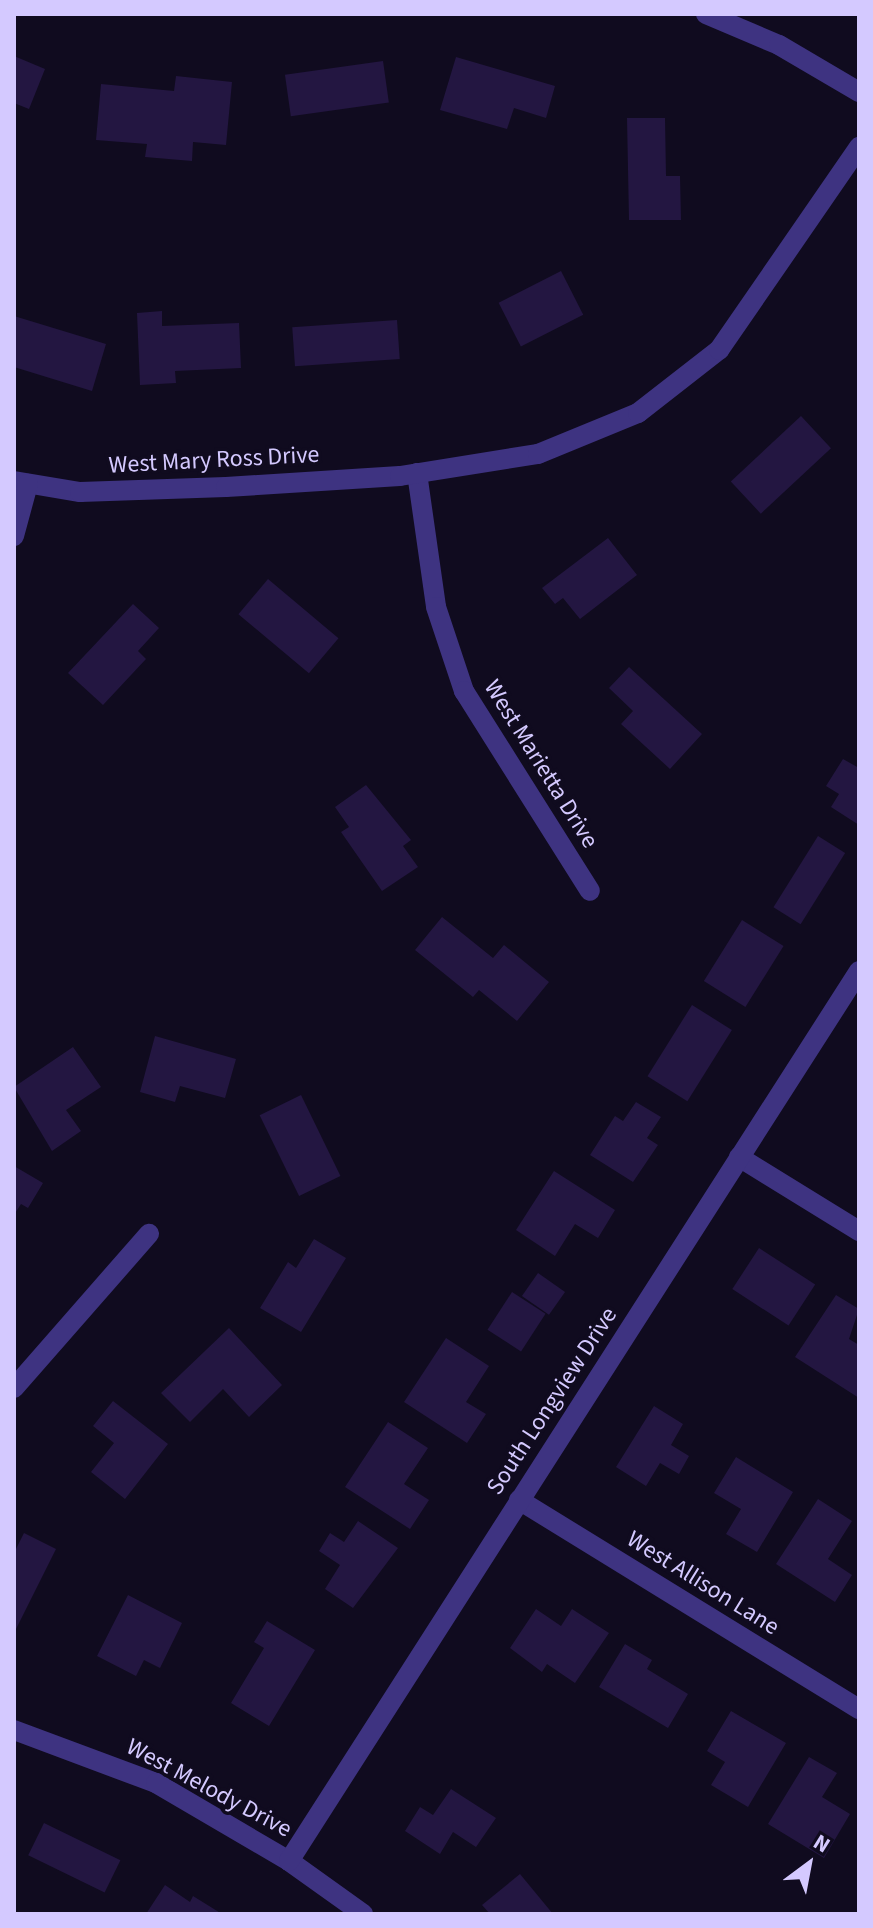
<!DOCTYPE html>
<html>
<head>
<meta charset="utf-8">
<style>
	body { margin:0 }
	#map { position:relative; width:873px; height:1928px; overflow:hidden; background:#100b1f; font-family:"Source Sans 3",sans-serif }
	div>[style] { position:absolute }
	.building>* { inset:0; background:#231641; transform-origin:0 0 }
	.street>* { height:20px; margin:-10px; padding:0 10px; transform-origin:10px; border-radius:10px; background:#3e3381 }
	span { translate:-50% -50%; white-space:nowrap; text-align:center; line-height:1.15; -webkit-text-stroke:7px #100b1f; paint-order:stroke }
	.street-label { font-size:24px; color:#d4c9ff }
	.frame { position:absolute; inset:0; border:16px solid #d4c9ff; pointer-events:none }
	.north { position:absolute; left:769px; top:1824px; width:80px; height:80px; -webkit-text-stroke:6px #100b1f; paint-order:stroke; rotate:32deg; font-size:22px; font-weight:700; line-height:32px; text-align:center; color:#d4c9ff }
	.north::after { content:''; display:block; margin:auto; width:28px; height:36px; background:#d4c9ff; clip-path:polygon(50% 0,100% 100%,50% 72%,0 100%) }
</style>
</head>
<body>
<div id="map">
	<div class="building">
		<i style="clip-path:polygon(14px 56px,45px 69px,29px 109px,14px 103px)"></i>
		<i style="clip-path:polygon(456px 57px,555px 86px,546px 118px,514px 108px,507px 129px,440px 110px)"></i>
		<i style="left:383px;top:61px;width:42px;height:99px;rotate:82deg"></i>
		<i style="clip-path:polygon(176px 76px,232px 82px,226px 145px,193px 142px,192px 161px,145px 157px,147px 144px,96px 140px,101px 84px,174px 91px)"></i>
		<i style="clip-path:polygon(627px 118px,665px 118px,666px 176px,680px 176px,681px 220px,629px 220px)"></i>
		<i style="left:561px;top:271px;width:49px;height:70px;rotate:63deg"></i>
		<i style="clip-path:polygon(162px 311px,162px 326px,239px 323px,241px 368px,175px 371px,176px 383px,140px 385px,137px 313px)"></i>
		<i style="clip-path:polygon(14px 316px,106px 344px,92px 391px,14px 367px)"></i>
		<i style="left:397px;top:320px;width:39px;height:105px;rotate:86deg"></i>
		<i style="left:801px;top:416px;width:44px;height:96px;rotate:47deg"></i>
		<i style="clip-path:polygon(608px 538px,637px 575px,580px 619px,563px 598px,555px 604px,542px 588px)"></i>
		<i style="left:268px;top:579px;width:92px;height:46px;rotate:40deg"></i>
		<i style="clip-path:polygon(133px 604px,159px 628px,138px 651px,146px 659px,103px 705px,68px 673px)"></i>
		<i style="clip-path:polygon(629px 667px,702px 734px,670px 769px,621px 724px,633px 711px,609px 688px)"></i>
		<i style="clip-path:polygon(843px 759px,859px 768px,859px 825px,831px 807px,839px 794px,826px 786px)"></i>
		<i style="clip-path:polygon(366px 785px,411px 840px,403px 846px,418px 867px,382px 891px,341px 832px,349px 827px,335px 807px)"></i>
		<i style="left:818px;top:836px;width:32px;height:84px;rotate:32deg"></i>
		<i style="clip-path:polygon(442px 917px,493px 958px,504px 945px,549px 982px,517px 1021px,479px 990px,473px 997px,415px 950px)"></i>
		<i style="left:742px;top:920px;width:49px;height:72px;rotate:32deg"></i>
		<i style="left:692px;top:1005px;width:47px;height:84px;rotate:32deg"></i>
		<i style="clip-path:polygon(155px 1036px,236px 1059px,225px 1098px,180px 1086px,175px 1102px,140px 1092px)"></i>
		<i style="clip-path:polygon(73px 1047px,101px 1087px,66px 1110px,81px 1131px,52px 1151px,14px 1087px)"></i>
		<i style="left:301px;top:1095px;width:90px;height:46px;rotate:64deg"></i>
		<i style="clip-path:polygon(636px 1102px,661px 1117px,647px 1138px,658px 1145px,633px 1182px,590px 1155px,615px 1116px,623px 1121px)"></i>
		<i style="clip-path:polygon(14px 1166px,43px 1183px,28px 1208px,21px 1204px,14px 1215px)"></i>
		<i style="clip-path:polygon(554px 1171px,615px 1210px,598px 1238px,575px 1224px,555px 1256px,516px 1230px)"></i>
		<i style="clip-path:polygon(314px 1239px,346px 1258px,301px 1332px,260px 1308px,288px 1262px,296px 1268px)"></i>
		<i style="left:759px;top:1248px;width:67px;height:49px;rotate:33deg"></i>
		<i style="left:538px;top:1273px;width:33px;height:28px;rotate:35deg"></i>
		<i style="left:512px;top:1292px;width:40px;height:45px;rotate:33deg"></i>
		<i style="clip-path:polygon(836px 1295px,859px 1309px,849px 1339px,859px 1345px,859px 1398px,795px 1357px)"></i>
		<i style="clip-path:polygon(229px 1328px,282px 1385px,249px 1417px,223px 1389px,190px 1422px,161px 1393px)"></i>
		<i style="clip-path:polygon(446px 1338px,489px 1366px,466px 1402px,486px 1414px,467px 1443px,404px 1402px)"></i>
		<i style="clip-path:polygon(113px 1401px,168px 1444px,125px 1499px,91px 1472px,114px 1443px,93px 1426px)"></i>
		<i style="clip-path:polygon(654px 1406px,683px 1424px,671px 1445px,689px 1456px,679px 1474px,660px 1463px,646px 1486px,616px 1467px)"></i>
		<i style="clip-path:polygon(388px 1422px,428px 1448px,404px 1484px,429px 1500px,410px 1529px,345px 1487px)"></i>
		<i style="clip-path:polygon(736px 1457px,793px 1492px,757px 1552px,726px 1534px,741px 1509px,714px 1493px)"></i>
		<i style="clip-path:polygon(818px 1499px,852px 1521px,828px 1559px,852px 1575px,835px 1602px,776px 1564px)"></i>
		<i style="clip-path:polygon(358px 1521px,398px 1548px,353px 1608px,325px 1589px,340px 1565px,319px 1551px,330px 1533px,344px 1542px)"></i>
		<i style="clip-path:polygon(24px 1533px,56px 1549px,14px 1633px,14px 1553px)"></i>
		<i style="clip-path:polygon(128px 1595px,182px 1623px,160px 1668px,144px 1660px,136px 1676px,97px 1656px)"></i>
		<i style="clip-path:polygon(536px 1609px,561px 1626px,572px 1609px,609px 1633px,575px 1683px,547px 1664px,542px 1672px,510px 1648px)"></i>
		<i style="clip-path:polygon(267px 1621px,315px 1650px,269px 1726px,231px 1703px,264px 1648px,254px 1642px)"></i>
		<i style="clip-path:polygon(625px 1644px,652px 1660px,647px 1669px,688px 1694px,668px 1728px,599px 1687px)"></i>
		<i style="clip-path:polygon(731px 1711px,786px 1743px,748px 1807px,711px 1785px,725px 1762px,707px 1751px)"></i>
		<i style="clip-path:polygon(809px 1757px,837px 1773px,822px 1797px,850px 1814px,824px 1858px,768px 1824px)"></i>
		<i style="clip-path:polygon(451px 1789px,496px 1818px,476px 1847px,453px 1832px,440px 1854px,405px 1831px,420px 1807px,433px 1815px)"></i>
		<i style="left:44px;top:1823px;width:85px;height:36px;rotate:26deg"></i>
		<i style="clip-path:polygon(520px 1874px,553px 1914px,490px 1914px,482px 1905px)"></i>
		<i style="clip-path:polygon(165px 1885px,190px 1902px,193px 1896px,222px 1914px,146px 1914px)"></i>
	</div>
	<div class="street">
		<i style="left:706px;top:14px;width:79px;rotate:23deg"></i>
		<i style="left:779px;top:45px;width:93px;rotate:30.4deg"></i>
		<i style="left:417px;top:473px;width:135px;rotate:81.9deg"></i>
		<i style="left:436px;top:607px;width:89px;rotate:71.6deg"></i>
		<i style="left:464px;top:691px;width:236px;rotate:57.8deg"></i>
		<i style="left:14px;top:481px;width:67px;rotate:9.5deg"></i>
		<i style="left:80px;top:492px;width:146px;rotate:-2deg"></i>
		<i style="left:226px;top:487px;width:174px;rotate:-3.6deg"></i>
		<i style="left:400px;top:476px;width:140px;rotate:-9.1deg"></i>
		<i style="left:538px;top:454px;width:108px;rotate:-22.3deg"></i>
		<i style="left:638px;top:413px;width:103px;rotate:-37.9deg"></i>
		<i style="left:719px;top:350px;width:247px;rotate:-55.4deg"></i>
		<i style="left:14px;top:536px;width:54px;rotate:-74.9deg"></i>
		<i style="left:739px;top:1157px;width:141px;rotate:31.7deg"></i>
		<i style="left:14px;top:1388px;width:205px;rotate:-48.8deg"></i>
		<i style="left:519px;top:1500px;width:399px;rotate:31.6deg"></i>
		<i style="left:14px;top:1730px;width:152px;rotate:20.5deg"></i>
		<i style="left:156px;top:1783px;width:154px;rotate:30.4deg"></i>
		<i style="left:289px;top:1861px;width:91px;rotate:35.6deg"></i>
		<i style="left:289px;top:1861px;width:1057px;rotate:-57.36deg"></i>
	</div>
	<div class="street-label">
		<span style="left:214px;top:460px;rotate:-3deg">West Mary Ross Drive</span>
		<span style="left:541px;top:764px;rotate:58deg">West Marietta Drive</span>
		<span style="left:552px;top:1401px;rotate:-57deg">South Longview Drive</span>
		<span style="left:703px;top:1583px;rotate:32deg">West Allison Lane</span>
		<span style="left:209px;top:1788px;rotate:28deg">West Melody Drive</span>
	</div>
	<div class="frame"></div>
	<div class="north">N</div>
</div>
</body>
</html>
